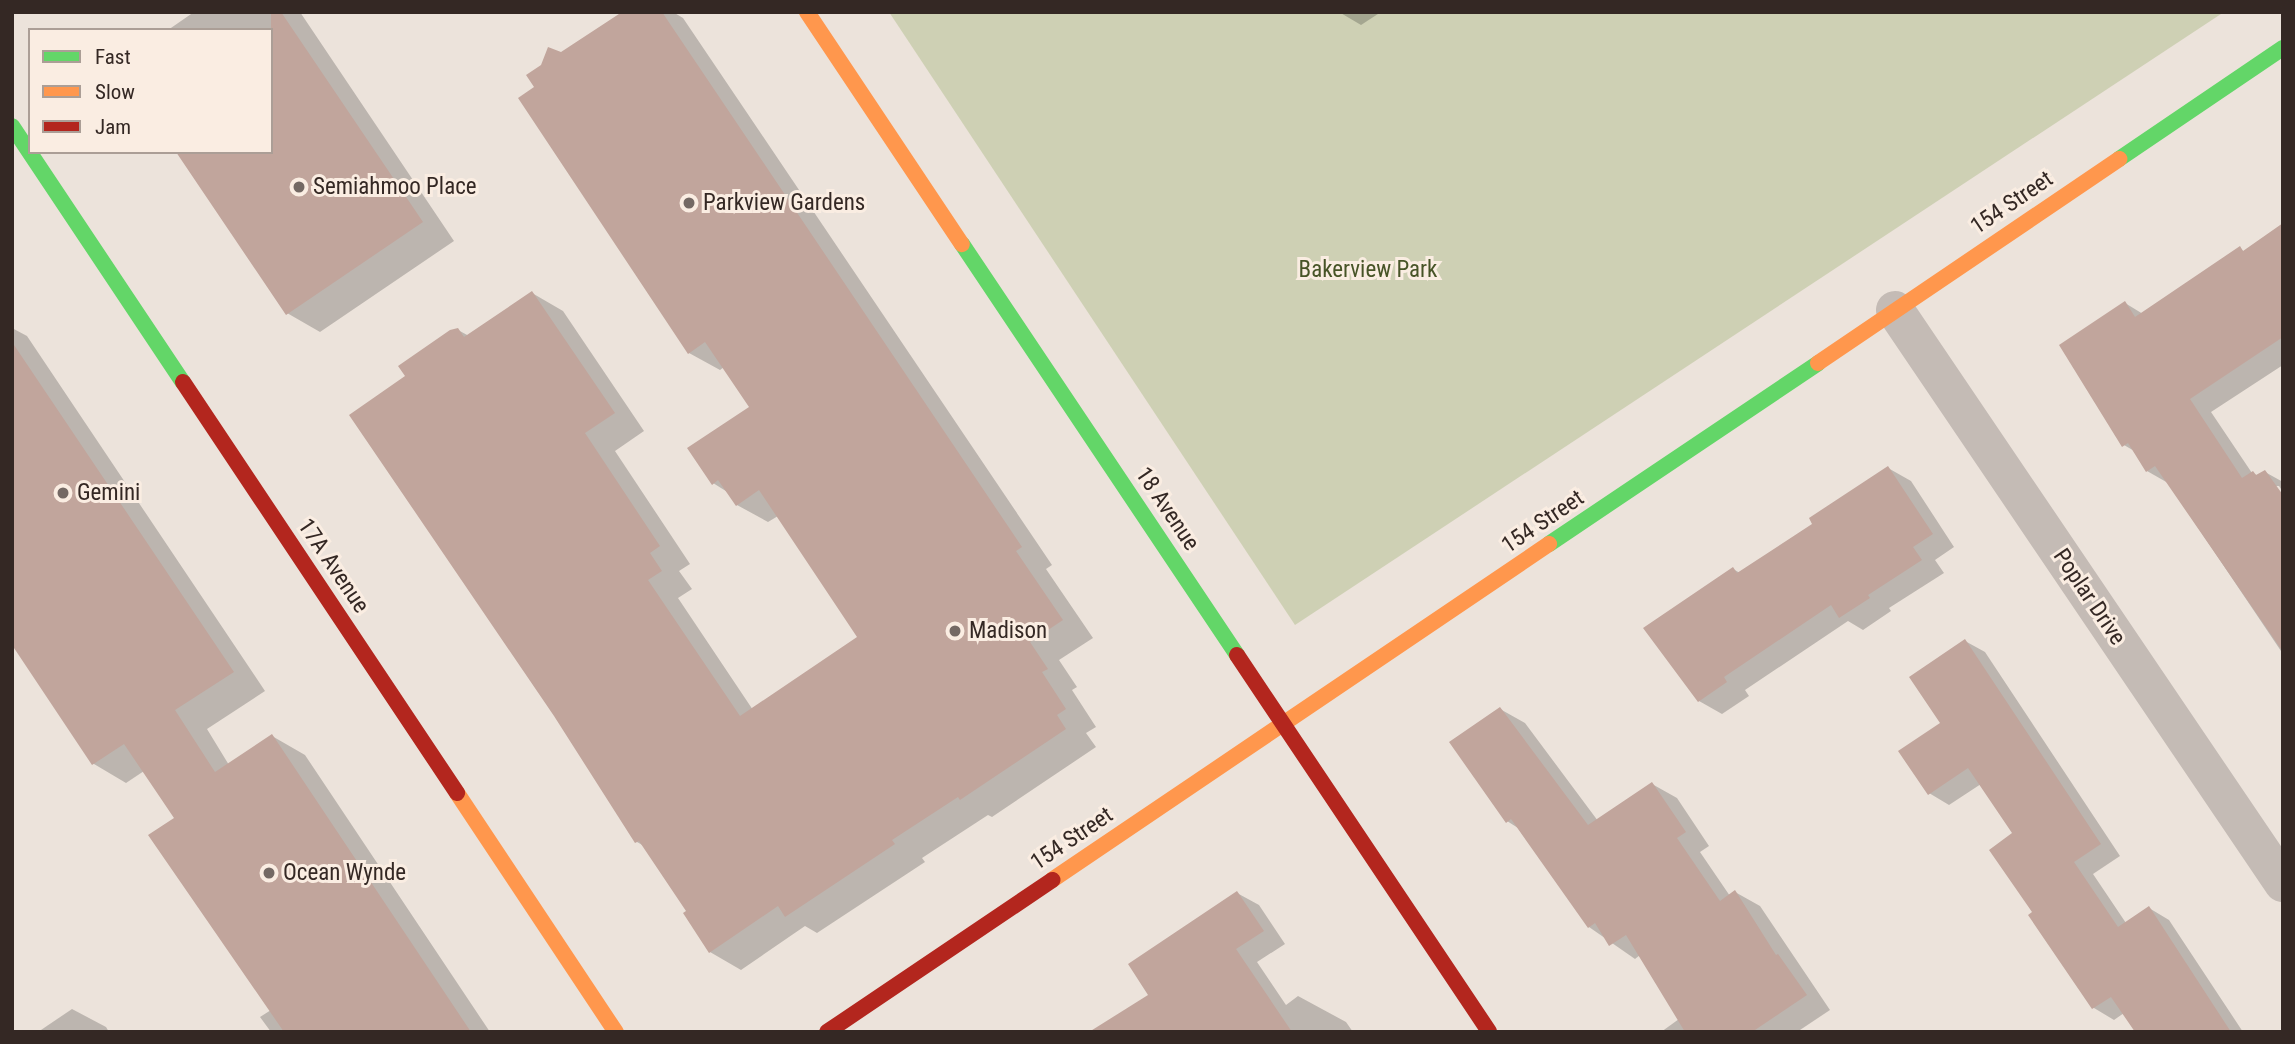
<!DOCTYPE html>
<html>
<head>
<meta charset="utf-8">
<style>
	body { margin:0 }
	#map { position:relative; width:2295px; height:1044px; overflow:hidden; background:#ece3db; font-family:"Roboto Condensed",sans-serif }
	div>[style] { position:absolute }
	.green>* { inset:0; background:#ced0b4 }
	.shadow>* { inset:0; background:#0003 }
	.building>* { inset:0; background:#c1a59c }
	.street>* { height:38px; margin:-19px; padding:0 19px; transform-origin:19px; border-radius:19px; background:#c4bbb5 }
	.fast>* { height:16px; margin:-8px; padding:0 8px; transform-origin:8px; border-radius:8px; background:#63d668 }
	.slow>* { height:16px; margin:-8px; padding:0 8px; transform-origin:8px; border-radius:8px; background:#ff974d }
	.jam>* { height:16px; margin:-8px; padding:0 8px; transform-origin:8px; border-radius:8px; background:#b3261e }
	.dots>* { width:19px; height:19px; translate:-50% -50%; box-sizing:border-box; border:4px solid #faede2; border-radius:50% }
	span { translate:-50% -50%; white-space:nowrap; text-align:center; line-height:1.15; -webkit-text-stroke:6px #faede2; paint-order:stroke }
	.poi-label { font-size:23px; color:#342824 }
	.left { translate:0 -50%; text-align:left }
	.street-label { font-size:23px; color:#342824 }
	.park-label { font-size:23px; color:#475427 }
	.frame { position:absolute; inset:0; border:14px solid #342824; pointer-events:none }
	.legend { position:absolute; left:28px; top:28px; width:245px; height:126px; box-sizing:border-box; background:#faede2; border:2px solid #ab9e96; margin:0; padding:9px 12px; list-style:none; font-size:21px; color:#342824 }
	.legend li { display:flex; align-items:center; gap:14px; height:35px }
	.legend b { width:35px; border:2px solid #ab9e96 }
</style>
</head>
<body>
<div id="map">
	<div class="green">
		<i style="clip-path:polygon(889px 12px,2224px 12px,1295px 625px)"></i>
	</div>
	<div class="shadow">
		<i style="clip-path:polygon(194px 12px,300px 12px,454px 241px,320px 332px,287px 313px,271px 152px,271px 30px,168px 30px)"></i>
		<i style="clip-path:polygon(625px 12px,673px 12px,683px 18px,1052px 565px,1046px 569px,1093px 638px,1059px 660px,1077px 687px,1072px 690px,1096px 727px,1086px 733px,1096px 747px,992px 817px,988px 815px,922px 858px,925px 862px,817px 933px,805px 926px,741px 970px,710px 952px,689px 912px,644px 846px,637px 842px,408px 377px,458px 330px,469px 336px,532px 293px,563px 311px,644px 431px,615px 451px,690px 564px,679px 571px,692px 589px,678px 598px,753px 710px,859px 638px,778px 516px,768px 522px,737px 505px,729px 493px,713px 483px,751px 407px,724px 367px,720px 370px,689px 353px,536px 88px,561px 54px)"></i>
		<i style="clip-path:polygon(1339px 12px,1381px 12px,1361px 25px)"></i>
		<i style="clip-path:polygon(2283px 225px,2283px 365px,2211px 412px,2252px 473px,2259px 476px,2265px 472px,2283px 482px,2283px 492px,2279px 486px,2274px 486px,2283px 498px,2283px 654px,2168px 483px,2147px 471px,2136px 452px,2124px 445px,2125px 303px,2143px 314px,2240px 249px,2245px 252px)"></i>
		<i style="clip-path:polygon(12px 328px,27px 336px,265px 691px,207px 729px,229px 765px,272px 736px,305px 755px,490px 1032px,271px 1032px,260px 1017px,271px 1010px,177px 819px,144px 771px,126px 783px,94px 764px,12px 642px)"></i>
		<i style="clip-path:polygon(1888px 468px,1911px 481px,1954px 547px,1935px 560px,1944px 573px,1889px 608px,1891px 611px,1863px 630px,1848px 621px,1745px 690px,1749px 696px,1722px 714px,1699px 701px,1733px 569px,1740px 573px,1815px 525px)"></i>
		<i style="clip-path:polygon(1965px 641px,1985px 652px,2120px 856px,2093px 874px,2126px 923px,2149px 908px,2169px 920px,2243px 1032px,2137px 1032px,2124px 1013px,2114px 1020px,2094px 1008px,2034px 912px,2015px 834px,1981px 784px,1949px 805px,1929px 793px,1942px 723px)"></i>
		<i style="clip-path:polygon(1500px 709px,1525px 723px,1598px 821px,1652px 784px,1677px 798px,1709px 846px,1700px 852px,1730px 896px,1735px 892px,1760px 906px,1830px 1010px,1797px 1032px,1661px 1032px,1679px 1019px,1640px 955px,1635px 959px,1589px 927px,1518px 828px,1507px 821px)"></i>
		<i style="clip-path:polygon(1237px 893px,1259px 905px,1285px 944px,1257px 962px,1286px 1005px,1298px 996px,1346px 1022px,1353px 1032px,1098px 1032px,1151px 995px)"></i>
		<i style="clip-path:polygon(72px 1009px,106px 1027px,109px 1032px,38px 1032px)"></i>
	</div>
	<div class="building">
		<i style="clip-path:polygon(271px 12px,281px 12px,423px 222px,286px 315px,176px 152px,271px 152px)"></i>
		<i style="clip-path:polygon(622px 12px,662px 12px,1022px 547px,1016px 551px,1063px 620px,1030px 642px,1048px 669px,1042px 672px,1066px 709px,1057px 715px,1066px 729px,960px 800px,958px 797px,892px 840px,895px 844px,785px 917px,778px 906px,709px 953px,683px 913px,686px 911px,639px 841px,635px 843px,554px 716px,349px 415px,405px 376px,398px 366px,450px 330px,458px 328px,464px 337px,532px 291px,615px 413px,585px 433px,660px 546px,650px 553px,662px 571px,648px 580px,740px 716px,857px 637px,759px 490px,736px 506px,718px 480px,712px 485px,687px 448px,749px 407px,705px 342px,688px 354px,518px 98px,534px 87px,526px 75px,541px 65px,548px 47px,561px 52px)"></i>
		<i style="clip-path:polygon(2283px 223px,2283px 337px,2190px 399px,2242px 478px,2253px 471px,2256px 475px,2265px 470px,2283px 495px,2283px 652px,2155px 466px,2146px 472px,2128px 443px,2122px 447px,2059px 345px,2125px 301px,2135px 317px,2240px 246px,2243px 251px)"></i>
		<i style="clip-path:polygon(12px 342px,234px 672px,175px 710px,215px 772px,272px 734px,471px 1032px,284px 1032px,148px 835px,174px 818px,124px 744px,92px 765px,12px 645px)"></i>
		<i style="clip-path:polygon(1888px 466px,1933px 534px,1913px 547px,1922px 560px,1868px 595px,1870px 598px,1839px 618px,1831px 605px,1724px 677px,1727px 682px,1698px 702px,1643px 628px,1733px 567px,1737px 573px,1812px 524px,1809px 518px)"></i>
		<i style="clip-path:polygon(1965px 639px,2101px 844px,2074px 862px,2118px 927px,2149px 906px,2231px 1032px,2135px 1032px,2111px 997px,2092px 1009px,2028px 915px,2032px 912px,1989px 850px,2012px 833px,1968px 768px,1928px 795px,1898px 751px,1940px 723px,1909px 677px)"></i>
		<i style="clip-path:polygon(1500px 707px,1588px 825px,1652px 782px,1686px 832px,1677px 838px,1720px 901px,1735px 890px,1776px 955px,1778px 954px,1807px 995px,1752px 1032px,1685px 1032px,1626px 935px,1609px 946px,1595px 923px,1588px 928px,1511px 819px,1506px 823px,1449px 742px)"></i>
		<i style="clip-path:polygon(1237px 891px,1264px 931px,1236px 949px,1292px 1032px,1089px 1032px,1148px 995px,1128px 964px)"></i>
	</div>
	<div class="street">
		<i style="left:1895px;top:310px;width:692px;rotate:55.9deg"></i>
	</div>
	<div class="fast">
		<i style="left:12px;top:126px;width:308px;rotate:56.3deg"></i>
		<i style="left:2119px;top:159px;width:198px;rotate:-34.1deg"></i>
		<i style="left:962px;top:244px;width:495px;rotate:56.2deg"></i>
		<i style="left:1549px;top:544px;width:324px;rotate:-33.9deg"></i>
	</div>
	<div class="slow">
		<i style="left:807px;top:12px;width:279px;rotate:56.3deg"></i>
		<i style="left:1818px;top:363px;width:364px;rotate:-34.1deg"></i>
		<i style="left:457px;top:793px;width:287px;rotate:56.4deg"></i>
		<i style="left:1052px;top:880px;width:600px;rotate:-34.06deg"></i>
	</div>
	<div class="jam">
		<i style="left:183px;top:382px;width:494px;rotate:56.3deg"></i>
		<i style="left:1237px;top:655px;width:453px;rotate:56.2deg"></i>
		<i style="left:827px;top:1032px;width:272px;rotate:-34deg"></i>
	</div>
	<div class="dots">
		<i style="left:299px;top:187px;background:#746964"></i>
		<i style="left:689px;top:203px;background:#746964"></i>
		<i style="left:63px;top:493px;background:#746964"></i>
		<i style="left:955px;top:631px;background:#746964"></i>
		<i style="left:269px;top:873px;background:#746964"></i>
	</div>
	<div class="poi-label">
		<span class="left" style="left:313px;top:187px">Semiahmoo Place</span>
		<span class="left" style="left:703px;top:203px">Parkview Gardens</span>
		<span class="left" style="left:77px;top:493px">Gemini</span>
		<span class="left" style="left:969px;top:631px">Madison</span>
		<span class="left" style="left:283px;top:873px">Ocean Wynde</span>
	</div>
	<div class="street-label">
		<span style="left:2012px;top:203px;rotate:-34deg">154 Street</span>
		<span style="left:1167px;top:509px;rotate:56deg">18 Avenue</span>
		<span style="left:1543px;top:522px;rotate:-34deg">154 Street</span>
		<span style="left:333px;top:566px;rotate:56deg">17A Avenue</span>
		<span style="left:2089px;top:597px;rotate:56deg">Poplar Drive</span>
		<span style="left:1072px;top:839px;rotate:-34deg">154 Street</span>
	</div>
	<div class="park-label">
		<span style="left:1368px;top:270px">Bakerview Park</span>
	</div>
	<div class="frame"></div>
	<ul class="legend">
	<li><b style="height:9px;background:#63d668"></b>Fast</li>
	<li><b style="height:9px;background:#ff974d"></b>Slow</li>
	<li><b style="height:9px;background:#b3261e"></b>Jam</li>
	</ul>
</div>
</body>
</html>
